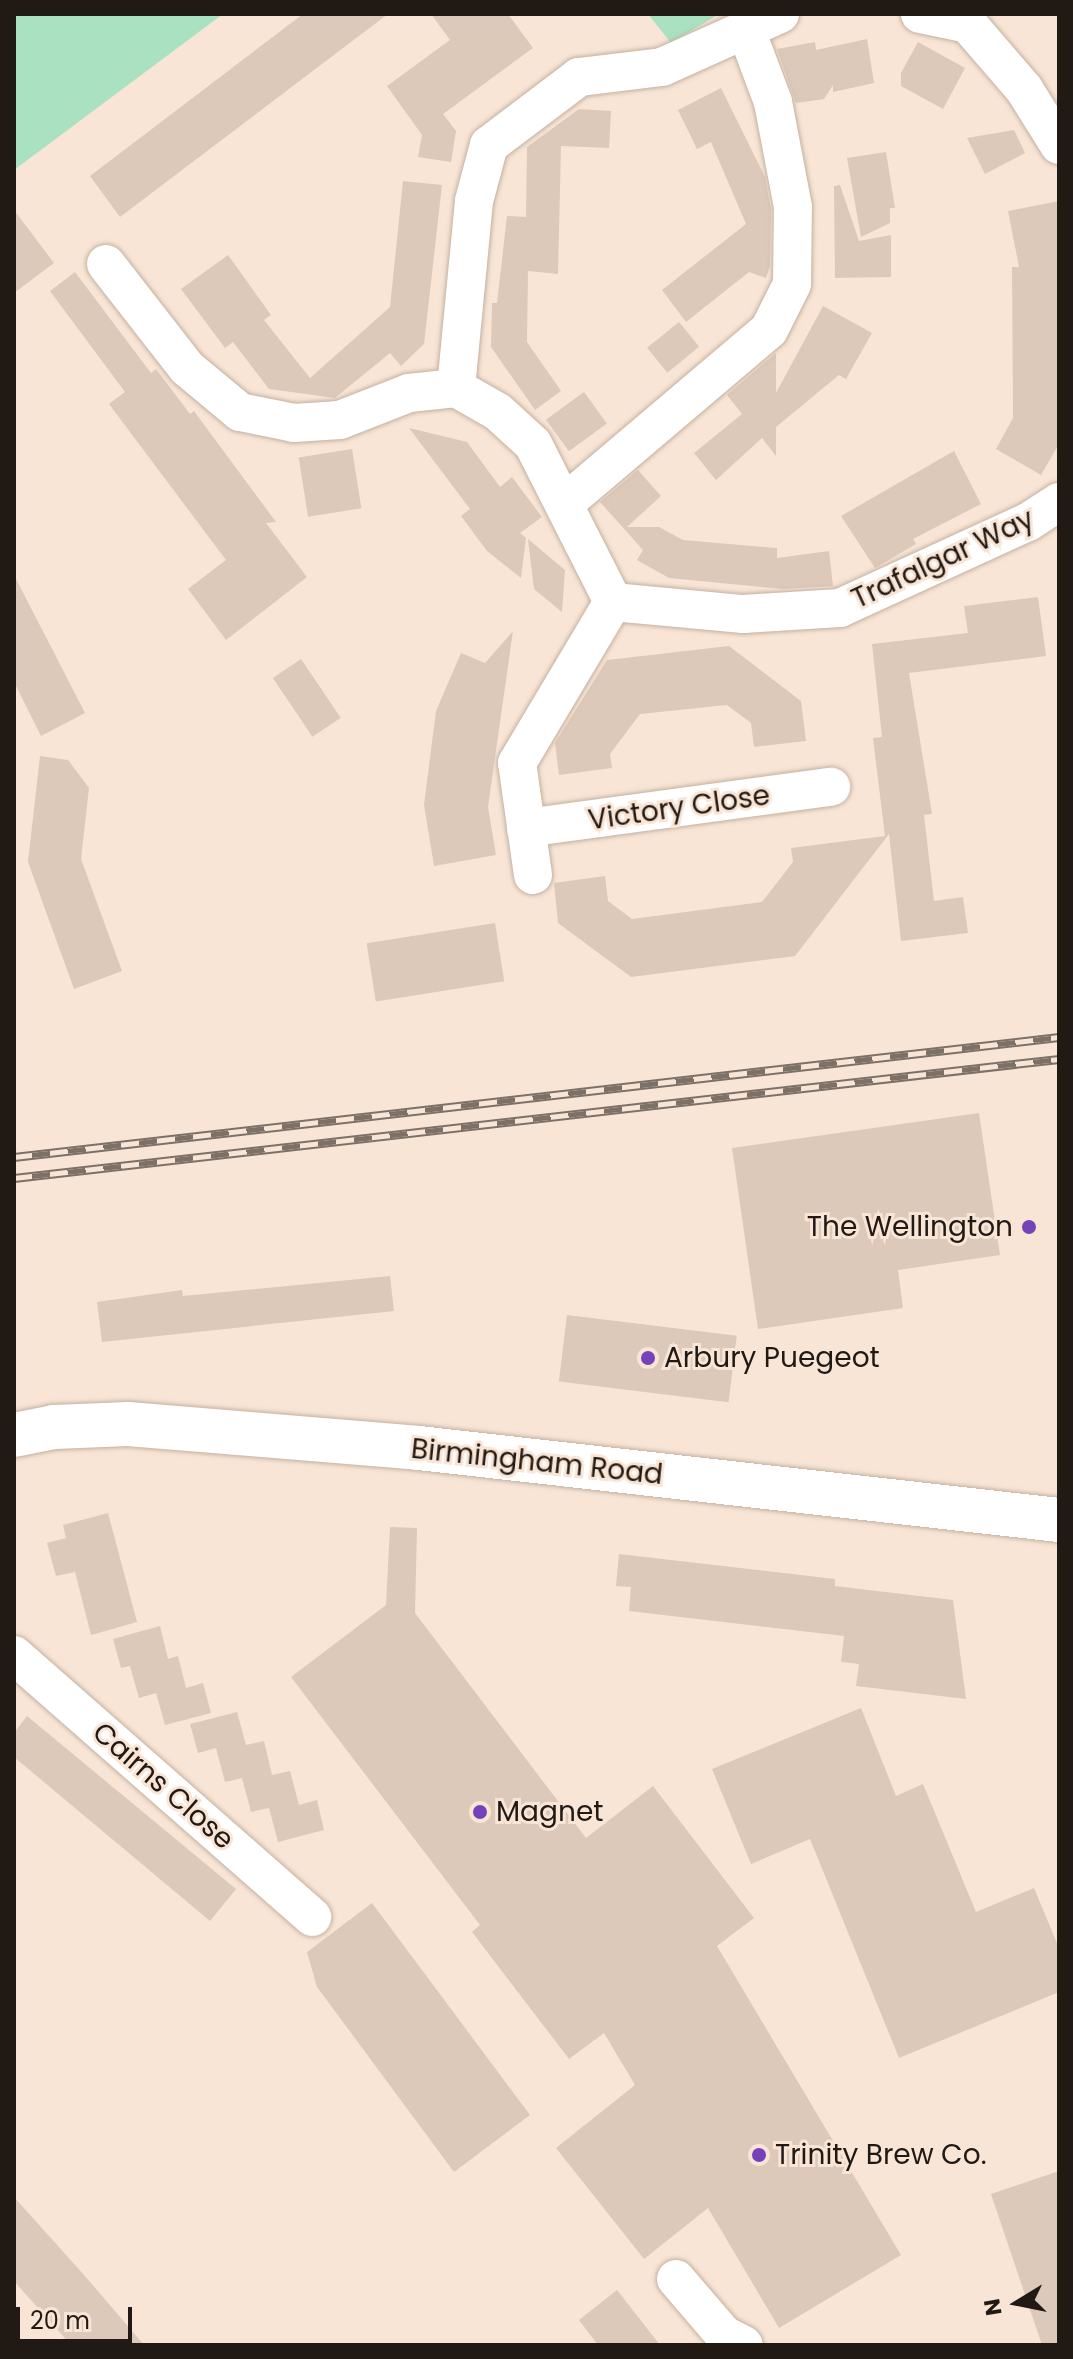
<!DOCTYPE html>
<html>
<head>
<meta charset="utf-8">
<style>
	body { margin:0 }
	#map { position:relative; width:1073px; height:2359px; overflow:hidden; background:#f9e5d5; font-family:Poppins,sans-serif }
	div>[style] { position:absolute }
	.green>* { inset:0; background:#aae1c1 }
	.building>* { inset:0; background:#dcc9b9; transform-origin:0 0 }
	.roads { filter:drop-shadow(0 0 2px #c3b1a1) drop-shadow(0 0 2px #c3b1a1) }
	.street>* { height:38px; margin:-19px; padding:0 19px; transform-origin:19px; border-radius:19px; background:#fff }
	.secondary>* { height:44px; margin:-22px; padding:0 22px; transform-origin:22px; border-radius:22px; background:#fff }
	.rail>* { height:9px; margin-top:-4.5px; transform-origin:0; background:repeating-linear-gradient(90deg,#f9e5d5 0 18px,#7d7167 0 36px); box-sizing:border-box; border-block:2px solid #7d7167 }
	.dots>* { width:22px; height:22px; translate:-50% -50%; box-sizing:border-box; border:4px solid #f9e5d5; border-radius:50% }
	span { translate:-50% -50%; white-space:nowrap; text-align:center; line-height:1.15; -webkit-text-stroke:6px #f9e5d5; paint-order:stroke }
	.street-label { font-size:28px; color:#201914 }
	.poi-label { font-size:28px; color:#201914 }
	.right { translate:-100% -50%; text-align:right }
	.left { translate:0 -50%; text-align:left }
	.frame { position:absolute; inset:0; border:16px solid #201914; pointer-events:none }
	.north { position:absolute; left:977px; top:2263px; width:80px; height:80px; -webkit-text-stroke:6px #f9e5d5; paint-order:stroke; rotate:260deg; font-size:22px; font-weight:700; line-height:32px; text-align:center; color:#201914 }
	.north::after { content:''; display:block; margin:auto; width:28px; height:36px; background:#201914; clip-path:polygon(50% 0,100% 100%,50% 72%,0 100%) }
	.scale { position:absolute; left:16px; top:2307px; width:116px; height:36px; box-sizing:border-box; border:4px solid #201914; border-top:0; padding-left:10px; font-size:24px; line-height:28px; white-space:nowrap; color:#201914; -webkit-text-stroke:6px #f9e5d5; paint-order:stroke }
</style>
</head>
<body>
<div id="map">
	<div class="green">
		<i style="clip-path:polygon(14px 14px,223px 14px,14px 170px)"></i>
		<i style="clip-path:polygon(648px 14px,719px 14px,671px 43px)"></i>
	</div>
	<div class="building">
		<i style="clip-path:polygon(303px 14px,388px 14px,120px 217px,90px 176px)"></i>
		<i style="clip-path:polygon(431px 14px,508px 14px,533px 48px,443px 114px,456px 131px,451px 162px,418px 157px,422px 135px,387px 86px,450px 40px)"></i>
		<i style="clip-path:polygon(867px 39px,874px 83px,833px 92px,833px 85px,824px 99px,796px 103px,777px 49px,815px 42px,816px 50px)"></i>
		<i style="clip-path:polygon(918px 42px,965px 68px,943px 109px,901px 86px,901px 73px)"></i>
		<i style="clip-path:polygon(721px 88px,765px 177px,771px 209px,770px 266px,766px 278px,749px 272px,686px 322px,662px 290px,746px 224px,711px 142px,697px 149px,678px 110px)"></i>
		<i style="clip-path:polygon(579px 109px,611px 111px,609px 148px,561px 146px,558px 274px,528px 271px,527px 342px,561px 391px,535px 410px,491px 347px,492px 303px,497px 303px,507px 216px,526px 217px,527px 147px)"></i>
		<i style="clip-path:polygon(1014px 130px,1025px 153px,985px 174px,967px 138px)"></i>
		<i style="clip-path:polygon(886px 152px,895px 208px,890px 208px,890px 223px,861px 237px,847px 158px)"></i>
		<i style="clip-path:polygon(403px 181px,442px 185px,424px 344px,401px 366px,390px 353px,335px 398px,269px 389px,233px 342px,225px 348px,181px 289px,228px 255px,271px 315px,264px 320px,310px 378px,390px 307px)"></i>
		<i style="clip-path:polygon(840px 185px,859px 241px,891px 235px,891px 277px,835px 278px,834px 186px)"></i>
		<i style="clip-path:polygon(1059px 201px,1059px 444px,1041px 475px,996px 449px,1013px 418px,1012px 267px,1019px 267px,1008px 211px)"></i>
		<i style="clip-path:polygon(14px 210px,54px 263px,14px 293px)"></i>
		<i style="clip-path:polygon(75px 272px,151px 373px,156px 369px,190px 414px,194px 411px,276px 522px,266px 523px,307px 577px,226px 640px,188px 589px,226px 560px,109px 404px,125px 392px,50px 291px)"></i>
		<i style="clip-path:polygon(823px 306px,872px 333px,846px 379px,839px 375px,776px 427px,776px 456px,762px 438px,716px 480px,694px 453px,742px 414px,727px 395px,776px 353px,776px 393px)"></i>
		<i style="left:679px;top:322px;width:32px;height:41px;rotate:51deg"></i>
		<i style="left:584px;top:392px;width:39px;height:47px;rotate:54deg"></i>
		<i style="clip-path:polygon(409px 428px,467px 442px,500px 487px,512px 477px,542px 517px,520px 533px,526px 538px,521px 578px,487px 551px,461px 516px,470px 509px)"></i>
		<i style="left:352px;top:449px;width:60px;height:54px;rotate:81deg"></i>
		<i style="clip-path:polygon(954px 451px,981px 504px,913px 539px,916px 544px,875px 568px,841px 516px)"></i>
		<i style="clip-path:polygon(638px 470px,661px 496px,627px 527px,659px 527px,683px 540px,777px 548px,777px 558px,829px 551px,833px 586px,783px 589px,669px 578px,637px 560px,643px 550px,600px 502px)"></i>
		<i style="clip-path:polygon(528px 539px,565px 570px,562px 612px,534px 589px)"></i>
		<i style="clip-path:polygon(14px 575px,85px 713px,41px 736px,14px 682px)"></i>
		<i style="clip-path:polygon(1038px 597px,1046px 656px,909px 673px,932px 814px,924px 815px,934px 901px,963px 897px,968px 933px,901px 941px,889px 834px,795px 956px,631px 977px,558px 923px,554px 883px,605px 876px,608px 901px,632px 919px,762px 902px,793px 862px,791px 848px,885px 836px,873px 738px,882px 737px,872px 644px,968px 633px,964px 606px)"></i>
		<i style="clip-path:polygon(513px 631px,488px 807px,496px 855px,434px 866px,424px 805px,436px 711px,461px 653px,485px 663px)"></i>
		<i style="clip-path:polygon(729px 646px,801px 701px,806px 741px,754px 747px,751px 723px,727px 705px,640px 714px,610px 754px,612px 768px,559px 775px,555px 743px,607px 660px)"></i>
		<i style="left:301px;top:659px;width:71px;height:34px;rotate:56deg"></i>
		<i style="clip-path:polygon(40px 756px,68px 760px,89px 788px,81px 859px,122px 971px,74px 989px,28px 862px)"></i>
		<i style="left:495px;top:923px;width:59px;height:130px;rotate:81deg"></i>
		<i style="clip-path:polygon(979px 1113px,1000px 1255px,898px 1270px,903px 1308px,758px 1329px,732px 1148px)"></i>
		<i style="clip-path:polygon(390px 1276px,394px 1311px,102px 1342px,97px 1302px,182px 1290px,183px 1296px)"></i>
		<i style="left:567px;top:1315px;width:171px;height:67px;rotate:7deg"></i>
		<i style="clip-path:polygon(108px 1513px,137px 1622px,91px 1635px,75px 1572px,56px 1576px,47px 1543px,66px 1538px,63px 1525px)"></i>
		<i style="clip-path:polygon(390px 1527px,417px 1528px,415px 1613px,586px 1838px,653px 1786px,754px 1918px,717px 1946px,901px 2255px,779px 2328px,708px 2208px,644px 2259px,556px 2148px,635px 2085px,604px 2033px,569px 2059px,472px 1932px,480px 1925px,291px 1677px,386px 1605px)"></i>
		<i style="clip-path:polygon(619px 1554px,835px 1579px,835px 1586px,953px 1600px,966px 1699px,856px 1686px,859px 1664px,841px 1662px,844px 1636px,629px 1611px,631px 1587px,616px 1586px)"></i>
		<i style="clip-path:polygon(160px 1626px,168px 1659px,178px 1656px,186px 1688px,203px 1683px,211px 1713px,165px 1725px,156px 1693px,139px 1698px,130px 1666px,121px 1668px,113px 1639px)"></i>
		<i style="clip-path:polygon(861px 1708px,896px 1796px,923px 1784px,976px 1912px,1034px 1888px,1059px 1948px,1059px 1992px,899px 2058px,810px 1839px,751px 1864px,712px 1769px)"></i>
		<i style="clip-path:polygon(237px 1712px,246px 1745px,264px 1741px,272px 1775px,290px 1771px,299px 1805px,317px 1800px,324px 1830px,278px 1842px,269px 1808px,251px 1812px,242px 1778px,225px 1782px,216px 1748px,198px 1753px,190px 1724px)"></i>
		<i style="clip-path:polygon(27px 1716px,236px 1889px,210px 1921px,14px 1757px,14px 1733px)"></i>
		<i style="clip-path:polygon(372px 1903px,530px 2115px,454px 2172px,317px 1987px,307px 1952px)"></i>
		<i style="clip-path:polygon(1059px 2171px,1059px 2345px,1042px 2345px,991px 2194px)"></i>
		<i style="clip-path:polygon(14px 2197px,84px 2275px,144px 2345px,71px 2345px,14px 2281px)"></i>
		<i style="clip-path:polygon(617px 2290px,660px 2345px,598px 2345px,579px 2320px)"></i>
	</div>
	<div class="roads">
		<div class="street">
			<i style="left:780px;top:14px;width:129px;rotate:155.8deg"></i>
			<i style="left:662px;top:67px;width:84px;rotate:173.1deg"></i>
			<i style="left:579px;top:77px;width:113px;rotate:142.9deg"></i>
			<i style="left:489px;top:145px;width:58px;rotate:105deg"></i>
			<i style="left:474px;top:201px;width:188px;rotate:95.5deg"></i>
			<i style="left:456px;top:388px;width:48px;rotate:29.7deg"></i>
			<i style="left:498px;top:412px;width:47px;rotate:42.4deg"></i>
			<i style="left:533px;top:444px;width:177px;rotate:63.1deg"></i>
			<i style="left:613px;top:602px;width:131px;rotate:5.3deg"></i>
			<i style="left:743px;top:614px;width:97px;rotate:-3.5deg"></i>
			<i style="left:840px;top:608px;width:207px;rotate:-24.6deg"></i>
			<i style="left:1028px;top:522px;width:37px;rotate:-33deg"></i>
			<i style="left:920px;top:14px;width:49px;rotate:11.8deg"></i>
			<i style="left:968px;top:24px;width:86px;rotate:49.3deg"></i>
			<i style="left:1024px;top:89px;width:66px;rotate:58deg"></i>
			<i style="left:106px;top:264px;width:132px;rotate:52.1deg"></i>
			<i style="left:187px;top:368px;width:69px;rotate:39.7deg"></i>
			<i style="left:240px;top:412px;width:55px;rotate:11.5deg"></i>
			<i style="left:294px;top:423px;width:46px;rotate:-3.7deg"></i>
			<i style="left:340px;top:420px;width:74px;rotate:-21.4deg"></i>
			<i style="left:409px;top:393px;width:47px;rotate:-6.1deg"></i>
			<i style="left:565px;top:503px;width:267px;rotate:-40.3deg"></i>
			<i style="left:769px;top:330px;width:51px;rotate:-63.4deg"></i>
			<i style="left:792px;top:284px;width:77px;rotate:-89.3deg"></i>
			<i style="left:793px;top:207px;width:107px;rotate:-100.8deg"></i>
			<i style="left:773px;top:102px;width:80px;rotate:-110.5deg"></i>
			<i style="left:526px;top:828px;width:308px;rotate:-7.7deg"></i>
			<i style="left:533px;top:875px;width:113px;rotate:-98.1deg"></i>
			<i style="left:517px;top:763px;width:187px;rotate:-59.2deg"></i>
			<i style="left:14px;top:1655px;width:397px;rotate:41.3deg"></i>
			<i style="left:676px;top:2279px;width:74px;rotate:49.4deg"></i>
			<i style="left:724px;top:2335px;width:22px;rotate:27deg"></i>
		</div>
		<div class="secondary">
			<i style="left:14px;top:1435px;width:41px;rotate:-11.3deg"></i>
			<i style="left:54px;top:1427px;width:74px;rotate:-2.3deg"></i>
			<i style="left:128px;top:1424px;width:292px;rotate:4.7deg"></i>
			<i style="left:419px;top:1448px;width:644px;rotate:6.42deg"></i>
		</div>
	</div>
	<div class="rail">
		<i style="left:14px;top:1157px;width:1052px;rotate:-6.55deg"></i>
		<i style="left:14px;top:1178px;width:1052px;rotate:-6.5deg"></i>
	</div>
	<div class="dots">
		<i style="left:1029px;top:1227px;background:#7642b9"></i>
		<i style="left:648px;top:1358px;background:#7642b9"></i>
		<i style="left:480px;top:1812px;background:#7642b9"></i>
		<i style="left:759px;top:2155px;background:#7642b9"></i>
	</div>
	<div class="street-label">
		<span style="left:943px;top:559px;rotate:-25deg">Trafalgar Way</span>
		<span style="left:679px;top:808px;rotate:-8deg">Victory Close</span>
		<span style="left:537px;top:1462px;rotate:6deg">Birmingham Road</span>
		<span style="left:163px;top:1786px;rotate:41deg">Cairns Close</span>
	</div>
	<div class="poi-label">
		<span class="right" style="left:1013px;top:1227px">The Wellington</span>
		<span class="left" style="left:664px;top:1358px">Arbury Puegeot</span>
		<span class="left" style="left:496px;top:1812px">Magnet</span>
		<span class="left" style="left:775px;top:2155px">Trinity Brew Co.</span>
	</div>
	<div class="frame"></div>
	<div class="north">N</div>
	<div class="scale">20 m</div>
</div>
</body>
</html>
